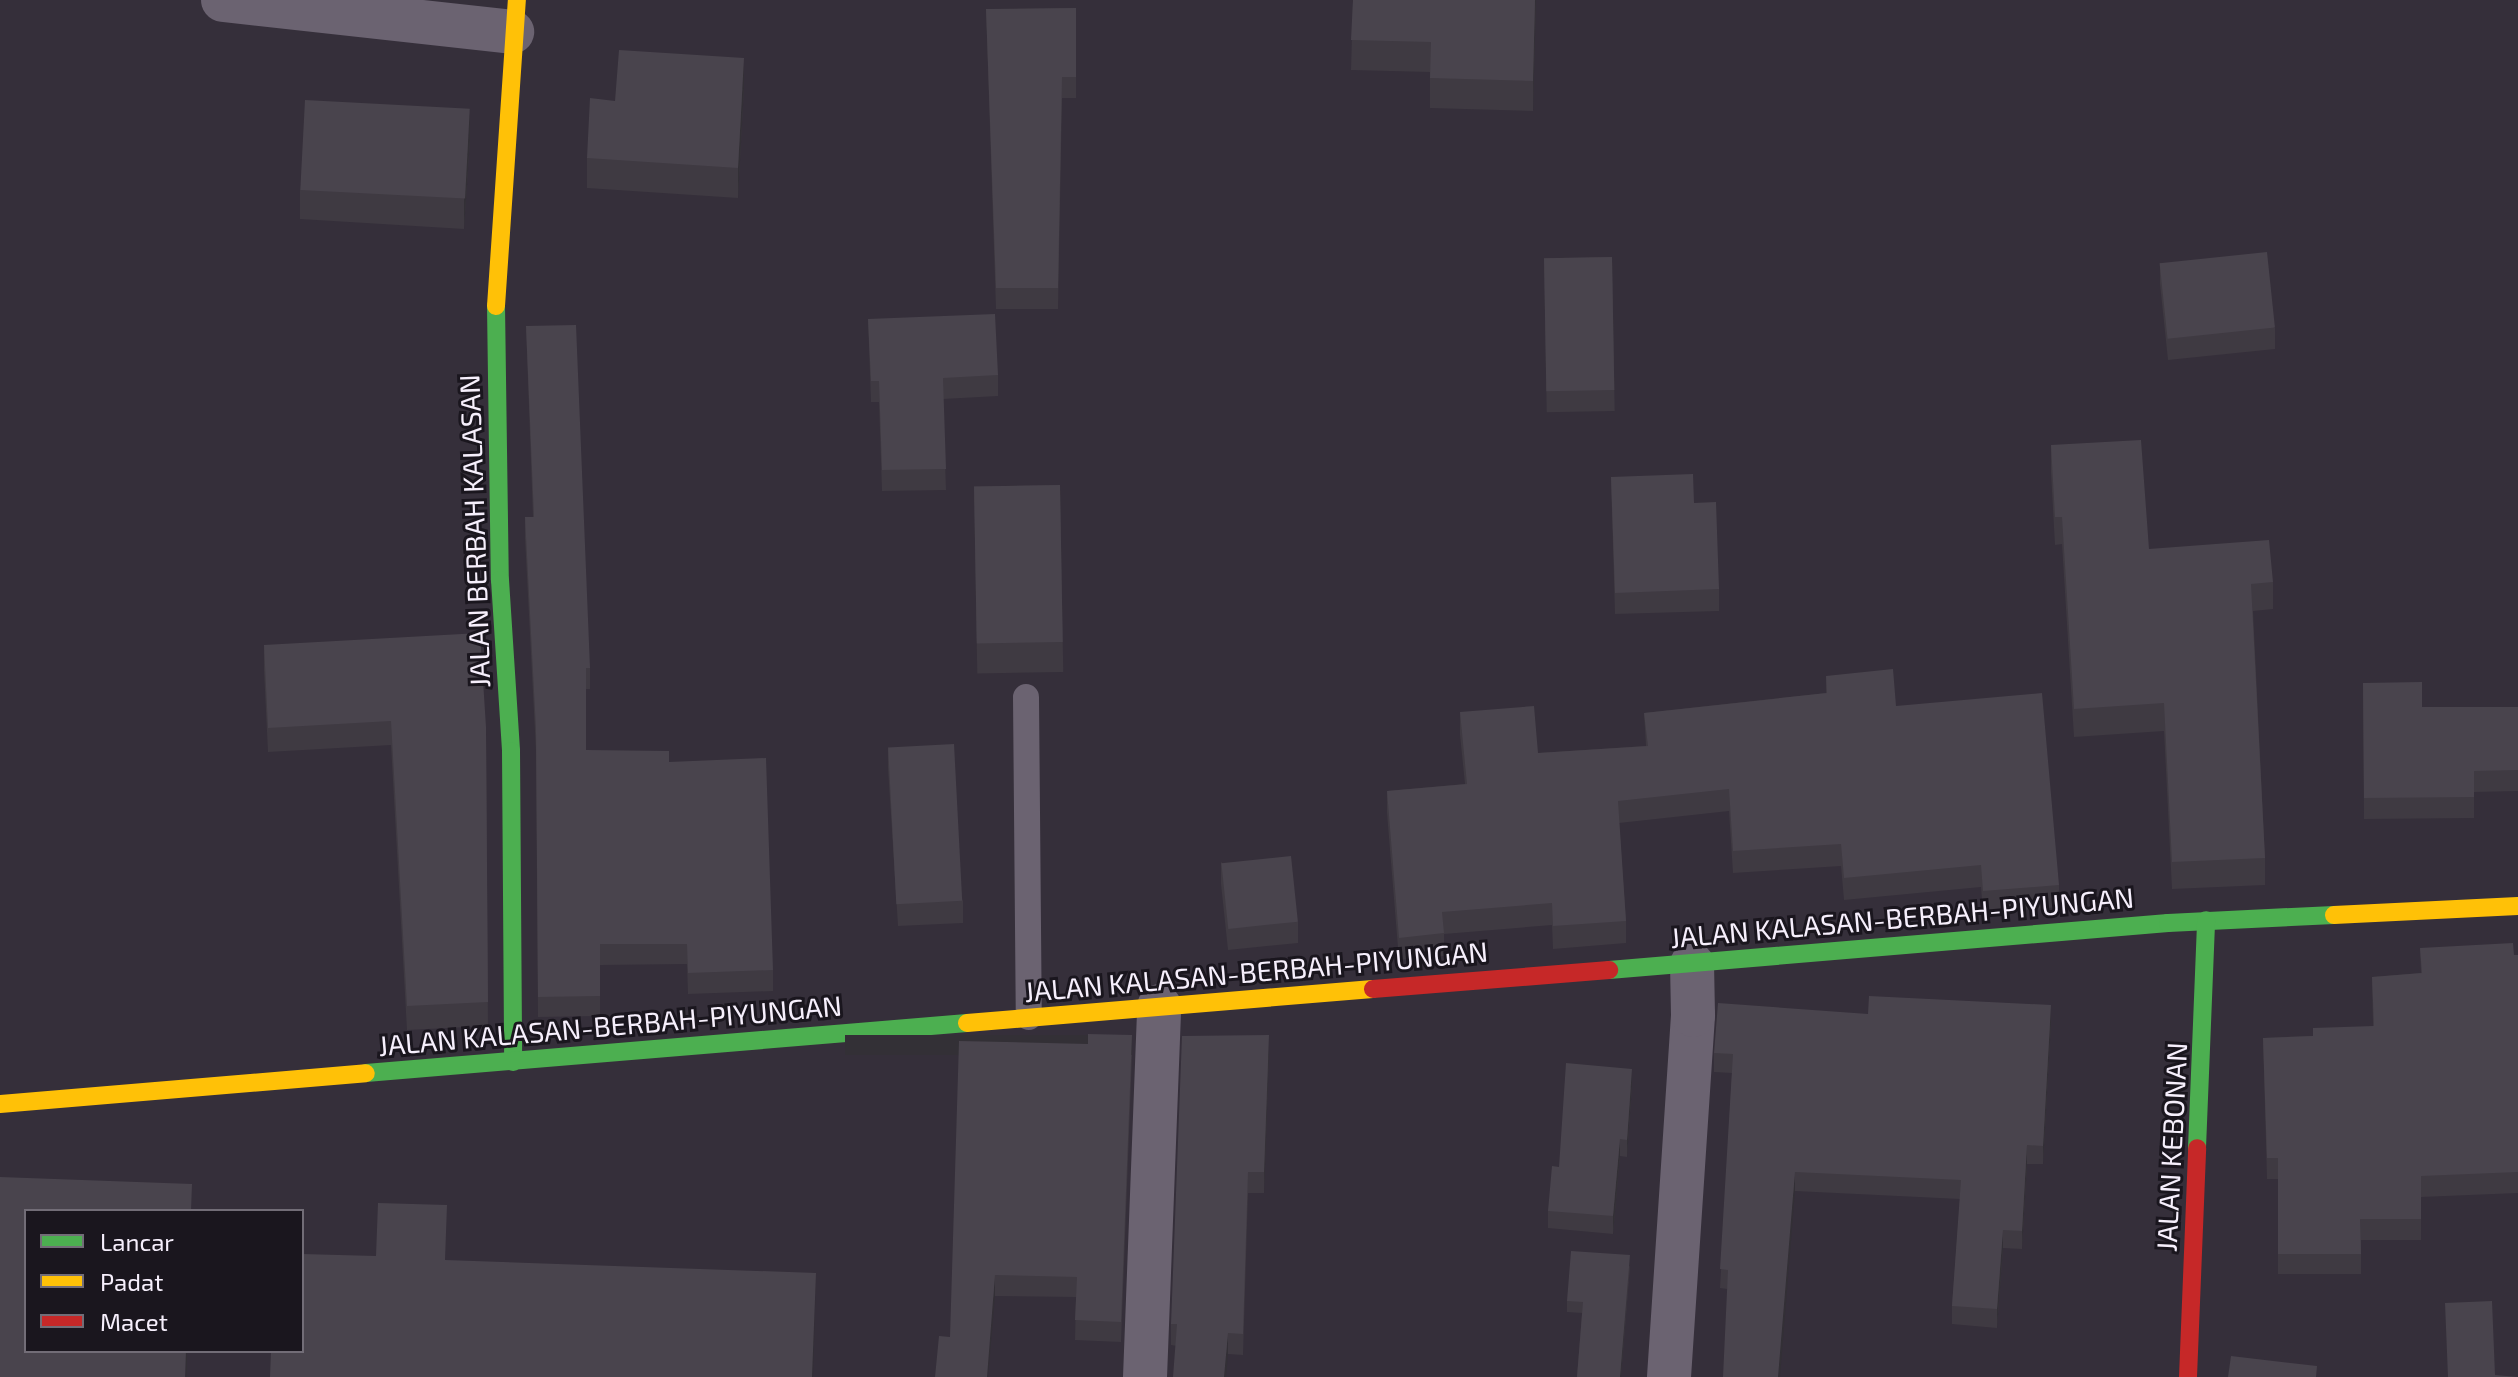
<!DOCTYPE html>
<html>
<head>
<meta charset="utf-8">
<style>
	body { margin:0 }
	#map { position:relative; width:2518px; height:1377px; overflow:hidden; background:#352f3a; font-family:"Exo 2",sans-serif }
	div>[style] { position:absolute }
	.lane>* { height:26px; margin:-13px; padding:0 13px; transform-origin:13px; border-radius:13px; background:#6b6371 }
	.street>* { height:44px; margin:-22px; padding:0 22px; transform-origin:22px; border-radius:22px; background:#6b6371 }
	.fast>* { height:18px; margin:-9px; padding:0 9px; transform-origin:9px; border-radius:9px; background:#4caf50 }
	.slow>* { height:18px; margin:-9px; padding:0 9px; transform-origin:9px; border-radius:9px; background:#ffc107 }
	.jam>* { height:18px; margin:-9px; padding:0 9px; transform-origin:9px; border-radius:9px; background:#c62828 }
	.wall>* { inset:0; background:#3f3a42; transform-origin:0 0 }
	.shaded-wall>* { inset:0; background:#333036; transform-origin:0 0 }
	.building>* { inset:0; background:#49444d; transform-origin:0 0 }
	span { translate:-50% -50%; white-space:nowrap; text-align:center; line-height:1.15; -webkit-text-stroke:6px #1a161e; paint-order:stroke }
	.street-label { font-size:28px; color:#f6effc }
	.legend { position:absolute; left:24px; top:1209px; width:280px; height:144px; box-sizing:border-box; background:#1a161e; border:2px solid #726d77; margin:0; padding:10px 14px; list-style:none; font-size:24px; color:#f6effc }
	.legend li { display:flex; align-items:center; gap:16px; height:40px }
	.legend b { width:40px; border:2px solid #726d77 }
</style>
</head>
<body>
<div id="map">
	<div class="lane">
		<i style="left:1026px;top:697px;width:320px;rotate:89.5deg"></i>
	</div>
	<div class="street">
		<i style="left:223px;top:0;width:291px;rotate:6.3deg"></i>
		<i style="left:1145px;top:1377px;width:371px;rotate:-87.8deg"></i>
		<i style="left:1669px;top:1377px;width:363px;rotate:-86.2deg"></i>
		<i style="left:1693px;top:1015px;width:51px;rotate:-91.1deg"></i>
	</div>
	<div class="fast">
		<i style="left:496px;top:306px;width:274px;rotate:89.2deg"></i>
		<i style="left:500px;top:580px;width:171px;rotate:86.3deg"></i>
		<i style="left:511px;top:751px;width:311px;rotate:89.6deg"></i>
		<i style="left:1609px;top:970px;width:561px;rotate:-4.81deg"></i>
		<i style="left:2168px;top:923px;width:166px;rotate:-2.8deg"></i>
		<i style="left:366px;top:1073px;width:603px;rotate:-4.76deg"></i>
		<i style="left:2197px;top:1148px;width:228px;rotate:-87.7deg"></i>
	</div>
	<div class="slow">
		<i style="left:496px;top:306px;width:307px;rotate:-86.1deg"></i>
		<i style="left:2334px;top:915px;width:184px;rotate:-2.8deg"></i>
		<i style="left:967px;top:1023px;width:407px;rotate:-4.8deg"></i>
		<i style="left:0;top:1104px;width:367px;rotate:-4.8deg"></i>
	</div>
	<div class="jam">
		<i style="left:1373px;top:989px;width:237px;rotate:-4.6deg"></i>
		<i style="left:2188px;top:1377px;width:229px;rotate:-87.7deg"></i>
	</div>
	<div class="wall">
		<i style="clip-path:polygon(1353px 0,1536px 0,1533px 111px,1430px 108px,1430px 72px,1351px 70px)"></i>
		<i style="clip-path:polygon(1076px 8px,1076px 98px,1062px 98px,1058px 309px,996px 309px,986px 9px)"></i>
		<i style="clip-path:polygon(744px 88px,738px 198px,587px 188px,587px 158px)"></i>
		<i style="clip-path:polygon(470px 140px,464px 229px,300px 219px,300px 190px)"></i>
		<i style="left:1612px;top:257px;width:154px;height:68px;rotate:89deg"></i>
		<i style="clip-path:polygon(2160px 263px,2275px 328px,2275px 349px,2168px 360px,2160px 284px)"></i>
		<i style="clip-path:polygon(868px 319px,998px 375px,998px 396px,943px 399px,946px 490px,882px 491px,879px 402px,871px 402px)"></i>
		<i style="clip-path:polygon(526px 326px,590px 668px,590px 689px,586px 689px,586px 750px,669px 762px,773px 970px,773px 991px,688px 994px,687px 964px,600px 965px,600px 1016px,538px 1017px,536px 751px,525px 538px,525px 517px,533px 517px)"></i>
		<i style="clip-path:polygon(2051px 445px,2149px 549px,2273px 582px,2273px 609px,2253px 611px,2265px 858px,2265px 885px,2172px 889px,2164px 731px,2074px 737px,2062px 544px,2055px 545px,2051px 473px)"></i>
		<i style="clip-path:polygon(1611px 477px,1694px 503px,1719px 589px,1719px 611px,1615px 614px)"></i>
		<i style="left:1060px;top:485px;width:187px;height:86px;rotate:89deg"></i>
		<i style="clip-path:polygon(264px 645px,486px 727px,488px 1026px,407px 1030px,391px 745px,268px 752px,264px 670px)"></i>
		<i style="clip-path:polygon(1826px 676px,1896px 706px,2059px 885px,2059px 907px,1983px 913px,1981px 887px,1844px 900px,1841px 866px,1733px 873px,1729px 811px,1619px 823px,1626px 921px,1626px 943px,1553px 949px,1552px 925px,1444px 934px,1444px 956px,1399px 960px,1387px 813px,1387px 791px,1465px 784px,1460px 735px,1460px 712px,1538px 753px,1646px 746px,1644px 713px,1826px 693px)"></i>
		<i style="clip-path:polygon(2363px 683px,2422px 707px,2518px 707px,2518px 791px,2474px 792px,2474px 818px,2364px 819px)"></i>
		<i style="clip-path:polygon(888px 747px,963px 901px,963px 923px,898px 926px,888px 768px)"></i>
		<i style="clip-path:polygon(1221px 862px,1298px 922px,1298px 943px,1228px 950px,1221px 884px)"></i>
		<i style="clip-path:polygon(2420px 948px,2518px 955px,2518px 1193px,2421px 1197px,2421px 1240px,2361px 1240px,2361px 1274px,2278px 1274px,2278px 1179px,2267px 1179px,2263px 1038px,2313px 1036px,2373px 1026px,2372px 977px,2421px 973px)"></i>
		<i style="clip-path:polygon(1868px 1014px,2051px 1024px,2043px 1164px,2027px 1164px,2022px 1249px,2003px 1248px,1997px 1328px,1952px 1324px,1952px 1306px,1960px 1199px,1795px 1191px,1727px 1289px,1720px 1288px,1732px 1073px,1714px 1072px,1714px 1053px)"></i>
		<i style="clip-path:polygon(1088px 1044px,1132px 1055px,1121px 1342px,1075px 1340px,1076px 1297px,995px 1296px,950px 1337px)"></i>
		<i style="clip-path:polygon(1269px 1056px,1264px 1193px,1248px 1193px,1243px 1355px,1228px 1354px,1171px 1345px,1171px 1324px)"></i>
		<i style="clip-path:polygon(1632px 1086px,1627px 1157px,1620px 1156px,1613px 1234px,1548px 1228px,1548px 1211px,1559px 1167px)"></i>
		<i style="clip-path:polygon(1630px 1266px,1621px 1377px,1577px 1377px,1582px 1313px,1567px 1312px,1567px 1301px)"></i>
	</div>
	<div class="shaded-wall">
		<i style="clip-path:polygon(1535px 0,1536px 0,1533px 111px,1533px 81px)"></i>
		<i style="clip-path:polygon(744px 58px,744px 88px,738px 198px,738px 168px)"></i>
		<i style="clip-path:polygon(470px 110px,470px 140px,464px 229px,464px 199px)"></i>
		<i style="clip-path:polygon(2051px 1005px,2051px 1024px,2043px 1164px,2043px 1146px)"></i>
		<i style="left:1132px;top:1035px;width:20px;height:287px;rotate:90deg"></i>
		<i style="clip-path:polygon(1269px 1035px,1269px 1056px,1264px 1193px,1264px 1172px)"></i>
		<i style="clip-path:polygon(1632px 1069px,1632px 1086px,1627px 1157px,1627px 1140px)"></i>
		<i style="clip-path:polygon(1620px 1139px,1620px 1156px,1613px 1234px,1613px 1216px)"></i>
		<i style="clip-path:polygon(2027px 1145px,2027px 1164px,2022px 1249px,2022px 1231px)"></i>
		<i style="clip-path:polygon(1795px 1172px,1795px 1191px,1780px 1377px,1778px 1377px)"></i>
		<i style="clip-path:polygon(2003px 1230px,2003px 1248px,1997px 1328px,1997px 1309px)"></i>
		<i style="clip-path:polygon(1630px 1255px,1621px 1377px,1620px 1377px)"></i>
		<i style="clip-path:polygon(816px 1273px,813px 1377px,812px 1377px)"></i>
		<i style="clip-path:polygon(995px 1275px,995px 1296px,988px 1377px,987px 1377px)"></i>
		<i style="clip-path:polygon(1228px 1333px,1228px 1354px,1226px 1377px,1224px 1377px)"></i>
		<i style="left:186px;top:1351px;width:1px;height:26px"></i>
	</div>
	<div class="building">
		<i style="clip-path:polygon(1353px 0,1535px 0,1533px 81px,1430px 78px,1431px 42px,1351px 40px)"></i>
		<i style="clip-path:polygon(1076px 8px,1076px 77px,1062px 77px,1058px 288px,996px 288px,986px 9px)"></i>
		<i style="clip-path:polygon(619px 50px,744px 58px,738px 168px,587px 158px,590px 98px,615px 101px)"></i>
		<i style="left:305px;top:100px;width:165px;height:90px;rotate:3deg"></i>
		<i style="left:2267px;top:252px;width:76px;height:108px;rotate:84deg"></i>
		<i style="left:1612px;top:257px;width:133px;height:68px;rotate:89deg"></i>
		<i style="clip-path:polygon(995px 314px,998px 375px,943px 378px,946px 469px,882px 470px,879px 381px,871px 381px,868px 319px)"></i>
		<i style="clip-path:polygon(576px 325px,590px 668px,586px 668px,586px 750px,669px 751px,669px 762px,766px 758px,773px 970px,688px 973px,687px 944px,600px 944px,600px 996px,538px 997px,536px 730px,525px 517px,534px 517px,526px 326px)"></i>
		<i style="clip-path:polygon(2141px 440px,2149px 549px,2269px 540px,2273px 582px,2251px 584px,2265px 858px,2172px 862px,2164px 703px,2074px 709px,2062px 517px,2055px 517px,2051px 445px)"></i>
		<i style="clip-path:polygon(1693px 474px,1694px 503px,1716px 502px,1719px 589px,1615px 593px,1611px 477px)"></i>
		<i style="left:1060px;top:485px;width:157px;height:86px;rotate:89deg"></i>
		<i style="clip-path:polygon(480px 633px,486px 727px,488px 1002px,407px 1006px,391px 721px,268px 728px,264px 645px)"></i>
		<i style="clip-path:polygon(1893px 669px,1896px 706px,2042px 693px,2059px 885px,1983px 891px,1981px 865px,1844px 878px,1841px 844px,1733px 851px,1729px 789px,1618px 801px,1626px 921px,1553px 926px,1552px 903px,1442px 912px,1444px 933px,1399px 938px,1387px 791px,1467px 784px,1460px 712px,1534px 706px,1538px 753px,1648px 746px,1644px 713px,1827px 693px,1826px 676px)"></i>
		<i style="clip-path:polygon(2422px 682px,2422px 707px,2518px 707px,2518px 770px,2474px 771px,2474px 797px,2364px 798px,2363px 683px)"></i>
		<i style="left:954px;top:744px;width:157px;height:66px;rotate:87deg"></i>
		<i style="left:1291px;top:856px;width:66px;height:70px;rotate:84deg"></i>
		<i style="clip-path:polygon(2513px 943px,2514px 955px,2518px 955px,2518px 1172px,2421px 1176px,2421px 1219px,2360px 1219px,2361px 1254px,2278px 1254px,2278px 1158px,2267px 1158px,2263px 1038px,2313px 1036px,2313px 1028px,2374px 1026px,2372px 977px,2422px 973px,2420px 948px)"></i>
		<i style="clip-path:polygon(1869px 996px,2051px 1005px,2043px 1146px,2027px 1145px,2022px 1231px,2003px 1230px,1997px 1309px,1952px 1306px,1961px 1180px,1795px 1172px,1778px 1377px,1723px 1377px,1728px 1270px,1720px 1269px,1733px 1054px,1714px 1053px,1718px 1003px,1868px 1014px)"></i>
		<i style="clip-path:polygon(1088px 1034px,1132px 1035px,1121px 1322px,1075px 1320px,1077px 1277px,995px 1275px,987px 1377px,935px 1377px,939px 1336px,950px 1337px,959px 1041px,1088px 1044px)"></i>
		<i style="clip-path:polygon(1269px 1035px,1264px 1172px,1248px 1172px,1243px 1334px,1228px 1333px,1224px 1377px,1173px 1377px,1177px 1324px,1171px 1324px,1182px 1036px)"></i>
		<i style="clip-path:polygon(1566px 1063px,1632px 1069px,1627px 1140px,1620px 1139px,1613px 1216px,1548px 1211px,1552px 1166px,1559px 1167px)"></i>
		<i style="clip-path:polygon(0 1177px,192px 1184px,191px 1211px,26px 1211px,26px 1351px,186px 1351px,185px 1377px,0 1377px)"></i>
		<i style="clip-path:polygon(378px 1203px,447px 1205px,445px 1260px,816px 1273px,812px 1377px,270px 1377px,271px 1351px,302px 1351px,302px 1254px,376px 1256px)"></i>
		<i style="clip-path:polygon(1571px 1251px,1630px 1255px,1620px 1377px,1577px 1377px,1583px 1302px,1567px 1301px)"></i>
		<i style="clip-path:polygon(2492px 1301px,2495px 1375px,2518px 1377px,2448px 1377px,2445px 1303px)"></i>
		<i style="clip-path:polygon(2231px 1356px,2317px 1366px,2316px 1377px,2228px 1377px)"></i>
	</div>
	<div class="street-label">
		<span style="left:474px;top:531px;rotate:-92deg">JALAN BERBAH KALASAN</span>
		<span style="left:1902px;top:917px;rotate:-5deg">JALAN KALASAN-BERBAH-PIYUNGAN</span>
		<span style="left:1256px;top:971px;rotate:-5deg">JALAN KALASAN-BERBAH-PIYUNGAN</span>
		<span style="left:610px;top:1025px;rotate:-5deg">JALAN KALASAN-BERBAH-PIYUNGAN</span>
		<span style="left:2171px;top:1147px;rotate:-87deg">JALAN KEBONAN</span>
	</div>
	<ul class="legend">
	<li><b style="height:10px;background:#4caf50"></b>Lancar</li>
	<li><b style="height:10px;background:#ffc107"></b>Padat</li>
	<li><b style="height:10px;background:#c62828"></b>Macet</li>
	</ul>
</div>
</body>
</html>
